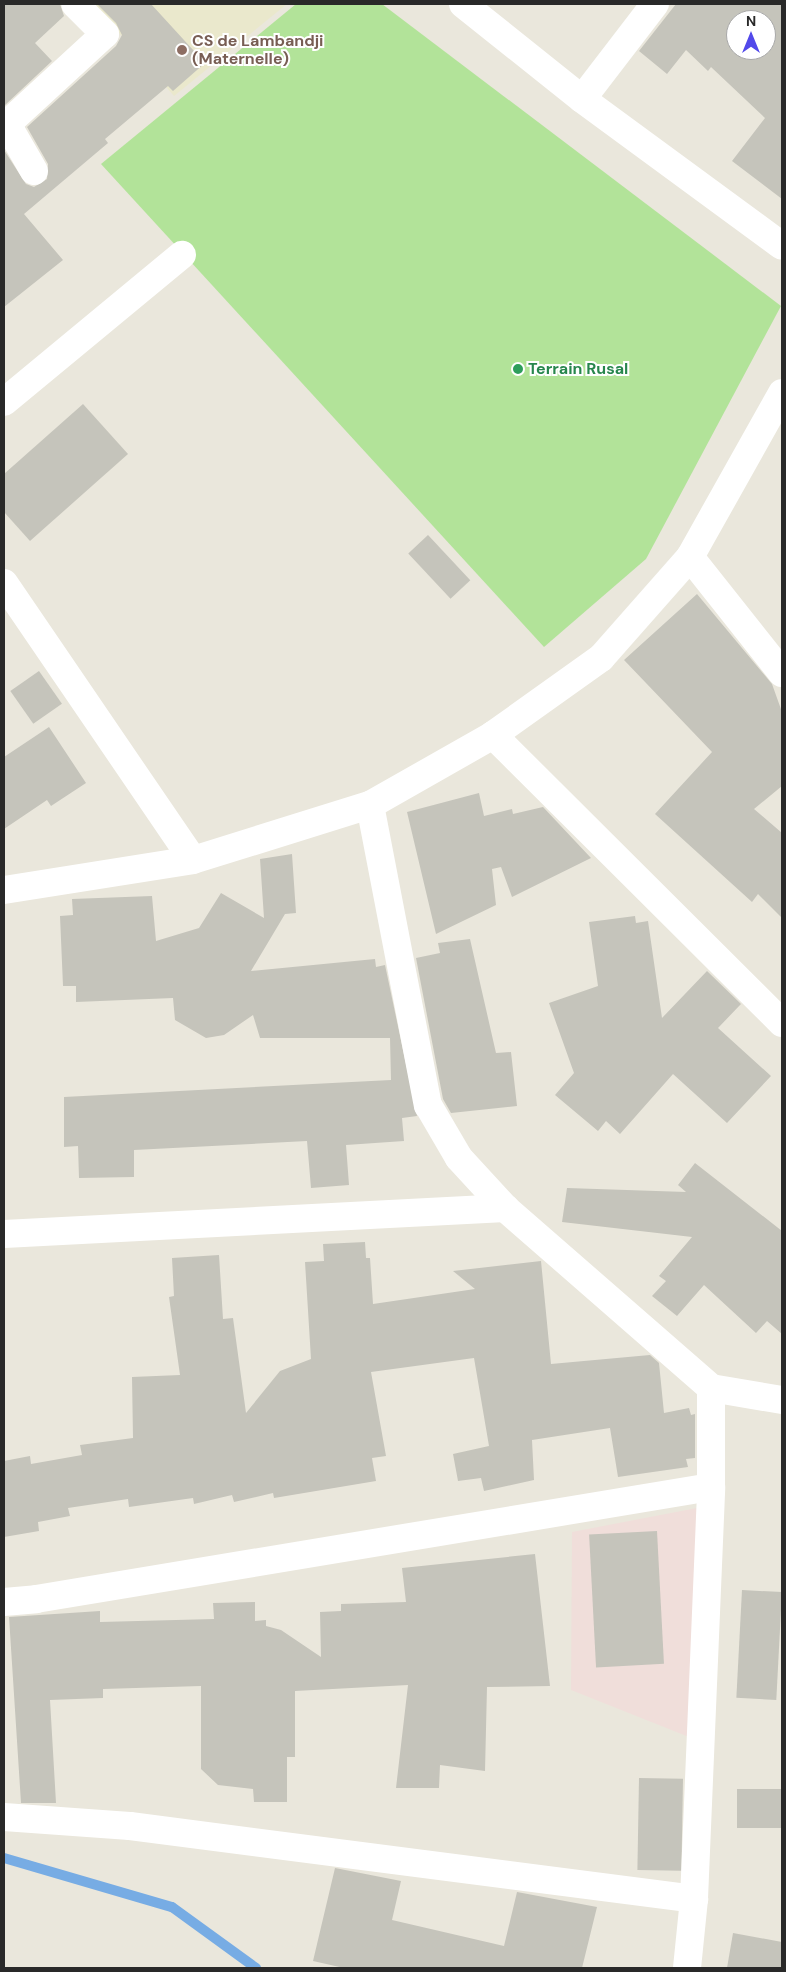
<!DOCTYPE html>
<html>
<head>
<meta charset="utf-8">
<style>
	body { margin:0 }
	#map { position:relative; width:786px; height:1972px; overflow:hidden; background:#eae7dc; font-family:"DM Sans",sans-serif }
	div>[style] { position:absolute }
	.education>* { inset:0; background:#eae8cc }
	.medical>* { inset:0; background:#f0deda }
	.pitch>* { inset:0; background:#b2e399 }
	.stream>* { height:10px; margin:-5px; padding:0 5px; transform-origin:5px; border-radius:5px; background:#77ace4 }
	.building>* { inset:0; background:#c5c4bb; transform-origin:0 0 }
	.minor>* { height:28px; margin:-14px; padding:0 14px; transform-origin:14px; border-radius:14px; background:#fff }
	.dots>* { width:14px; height:14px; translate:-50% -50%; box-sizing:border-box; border:2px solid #fff; border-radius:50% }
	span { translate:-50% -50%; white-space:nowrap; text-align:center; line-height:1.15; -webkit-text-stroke:4px #fff; paint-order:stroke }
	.education-label { font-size:16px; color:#785e54; font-weight:700 }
	.left { translate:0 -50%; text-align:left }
	.leisure-label { font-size:16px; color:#27864d; font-weight:700 }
	.frame { position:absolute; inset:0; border:5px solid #292929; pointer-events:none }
	.north { position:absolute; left:726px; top:10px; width:50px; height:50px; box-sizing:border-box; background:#fff; border:1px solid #a9a9a9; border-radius:50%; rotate:0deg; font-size:14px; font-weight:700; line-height:20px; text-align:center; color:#292929 }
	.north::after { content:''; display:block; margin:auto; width:18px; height:22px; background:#5249ea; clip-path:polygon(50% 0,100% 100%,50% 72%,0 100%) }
</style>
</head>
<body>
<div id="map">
	<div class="education">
		<i style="clip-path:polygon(94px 4px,287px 4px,174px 96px)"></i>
	</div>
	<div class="medical">
		<i style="clip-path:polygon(697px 1508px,689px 1737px,571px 1690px,572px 1532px)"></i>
	</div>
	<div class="pitch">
		<i style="clip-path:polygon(296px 4px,382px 4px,781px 306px,646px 559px,544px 647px,101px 164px)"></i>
	</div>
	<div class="stream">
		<i style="left:4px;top:1858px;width:175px;rotate:16.3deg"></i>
		<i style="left:172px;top:1907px;width:104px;rotate:36deg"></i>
	</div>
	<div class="building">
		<i style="clip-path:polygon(4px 4px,60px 4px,64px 16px,35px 43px,52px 61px,4px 106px)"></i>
		<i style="clip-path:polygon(97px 4px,151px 4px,205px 63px,173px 91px,168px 86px,105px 139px,108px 143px,24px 214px,63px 260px,4px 307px,4px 150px,26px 184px,34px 187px,47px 179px,48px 164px,27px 127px,116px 46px,122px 35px,116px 23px)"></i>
		<i style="clip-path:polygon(evenodd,676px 4px,782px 4px,782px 199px,732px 161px,765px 118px,711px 67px,708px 71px,686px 50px,667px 74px,639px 51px,676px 4px,736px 20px,766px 20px,766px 50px,736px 50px,736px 20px)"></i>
		<i style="clip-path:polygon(83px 404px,128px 454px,30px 541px,4px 512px,4px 474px)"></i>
		<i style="left:428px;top:535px;width:62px;height:27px;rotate:47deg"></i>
		<i style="clip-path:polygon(697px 594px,772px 684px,782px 712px,782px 786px,754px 809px,782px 833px,782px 918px,758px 894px,752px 902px,655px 814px,712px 752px,624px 660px)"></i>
		<i style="left:39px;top:671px;width:40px;height:35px;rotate:55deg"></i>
		<i style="clip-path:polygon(49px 727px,86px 783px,51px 806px,47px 800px,4px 829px,4px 757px)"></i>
		<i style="clip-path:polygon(479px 793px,484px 816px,512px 809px,513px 814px,543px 807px,591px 858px,512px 897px,501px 867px,492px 869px,496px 905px,436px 934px,407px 812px)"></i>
		<i style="clip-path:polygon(292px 854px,296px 913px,285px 914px,251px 971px,375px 959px,376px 967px,385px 965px,417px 1116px,402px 1118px,404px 1141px,346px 1145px,349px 1185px,311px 1188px,307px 1141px,134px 1150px,134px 1177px,79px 1178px,78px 1146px,64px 1147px,64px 1097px,391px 1080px,390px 1038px,260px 1038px,253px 1015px,224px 1035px,206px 1038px,175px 1020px,173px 998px,76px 1002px,76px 986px,63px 986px,60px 916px,73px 915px,72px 899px,152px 896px,156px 941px,199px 928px,221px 893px,264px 918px,260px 859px)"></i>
		<i style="clip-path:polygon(635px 916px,636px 923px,648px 921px,662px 1018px,707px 971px,741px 1004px,718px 1028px,771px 1076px,727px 1123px,673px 1074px,620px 1134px,606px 1121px,598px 1131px,555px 1095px,574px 1073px,549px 1003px,598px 986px,589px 922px)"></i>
		<i style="clip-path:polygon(470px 939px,496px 1053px,511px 1052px,517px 1106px,451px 1113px,443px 1099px,416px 958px,440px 953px,438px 943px)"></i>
		<i style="clip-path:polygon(695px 1163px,782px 1231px,782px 1334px,767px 1321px,756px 1333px,704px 1285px,677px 1316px,652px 1296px,666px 1281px,659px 1276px,692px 1237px,562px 1222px,567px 1188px,686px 1192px,678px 1185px)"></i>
		<i style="clip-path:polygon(365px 1242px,366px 1258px,370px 1258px,373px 1304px,475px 1289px,453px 1271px,541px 1261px,551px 1364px,650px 1355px,659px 1363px,664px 1413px,689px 1408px,691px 1415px,695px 1414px,695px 1458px,686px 1459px,688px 1467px,618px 1477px,610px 1428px,532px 1440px,534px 1480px,484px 1491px,481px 1478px,458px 1481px,453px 1454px,489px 1446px,474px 1358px,371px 1372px,386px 1456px,372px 1458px,376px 1481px,274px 1498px,273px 1493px,234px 1502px,232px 1495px,194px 1504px,193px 1498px,129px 1507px,128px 1499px,68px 1508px,70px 1516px,38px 1522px,39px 1531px,4px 1537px,4px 1461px,30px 1456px,31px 1464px,82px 1455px,80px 1445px,133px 1438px,132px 1377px,180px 1375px,169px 1297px,174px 1296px,172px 1258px,219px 1255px,223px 1319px,233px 1318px,246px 1413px,280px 1371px,311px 1359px,305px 1262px,324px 1261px,323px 1244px)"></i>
		<i style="left:657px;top:1531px;width:133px;height:68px;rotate:87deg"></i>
		<i style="clip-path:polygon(535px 1554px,550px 1686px,487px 1687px,485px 1771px,440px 1765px,439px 1788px,396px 1788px,408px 1685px,295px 1691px,295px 1757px,287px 1757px,287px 1802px,254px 1802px,253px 1789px,218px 1785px,201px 1769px,201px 1686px,103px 1689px,103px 1698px,50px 1700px,56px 1803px,21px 1803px,9px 1617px,100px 1611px,100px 1622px,214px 1619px,213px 1603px,255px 1602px,255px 1621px,266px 1620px,266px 1626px,281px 1630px,321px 1657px,320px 1612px,341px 1611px,341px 1604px,406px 1602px,402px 1568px)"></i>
		<i style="left:742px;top:1590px;width:40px;height:108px;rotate:3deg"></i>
		<i style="left:639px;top:1778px;width:44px;height:92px;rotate:1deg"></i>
		<i style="left:782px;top:1789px;width:39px;height:45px;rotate:90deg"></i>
		<i style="clip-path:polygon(335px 1868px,401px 1881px,392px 1920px,504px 1946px,517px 1892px,597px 1907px,582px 1968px,344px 1968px,313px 1961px)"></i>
		<i style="clip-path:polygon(733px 1933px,782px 1942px,782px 1968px,727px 1968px)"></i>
	</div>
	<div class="minor">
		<i style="left:463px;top:4px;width:152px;rotate:38.6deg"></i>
		<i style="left:582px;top:99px;width:248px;rotate:36.3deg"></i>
		<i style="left:582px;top:99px;width:120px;rotate:-52.5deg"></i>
		<i style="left:34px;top:171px;width:54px;rotate:-119.9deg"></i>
		<i style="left:7px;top:124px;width:133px;rotate:-42.6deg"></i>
		<i style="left:105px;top:34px;width:42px;rotate:-135deg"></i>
		<i style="left:4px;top:402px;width:231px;rotate:-39.6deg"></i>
		<i style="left:690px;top:557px;width:148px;rotate:51.6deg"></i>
		<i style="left:4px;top:583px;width:335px;rotate:55.7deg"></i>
		<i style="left:493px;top:735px;width:408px;rotate:44.9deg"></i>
		<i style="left:370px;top:805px;width:306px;rotate:79.1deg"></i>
		<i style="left:428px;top:1105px;width:61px;rotate:59.7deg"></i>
		<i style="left:459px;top:1158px;width:68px;rotate:47.4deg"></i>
		<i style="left:505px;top:1208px;width:274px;rotate:41.1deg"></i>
		<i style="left:711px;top:1388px;width:72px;rotate:9.6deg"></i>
		<i style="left:4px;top:890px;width:191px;rotate:-9deg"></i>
		<i style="left:193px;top:860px;width:185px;rotate:-17.3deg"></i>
		<i style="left:370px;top:805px;width:142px;rotate:-29.6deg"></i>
		<i style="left:493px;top:735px;width:133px;rotate:-35.5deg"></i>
		<i style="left:601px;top:658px;width:135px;rotate:-48.6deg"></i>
		<i style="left:690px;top:557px;width:188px;rotate:-60.7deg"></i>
		<i style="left:4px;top:1234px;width:502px;rotate:-2.97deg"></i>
		<i style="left:4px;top:1602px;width:32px;rotate:-5deg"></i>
		<i style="left:36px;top:1599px;width:684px;rotate:-9.42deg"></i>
		<i style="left:4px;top:1817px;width:126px;rotate:4.1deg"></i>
		<i style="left:130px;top:1826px;width:569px;rotate:7.37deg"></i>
		<i style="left:687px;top:1968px;width:69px;rotate:-84.2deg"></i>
		<i style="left:694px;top:1899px;width:412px;rotate:-87.6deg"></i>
		<i style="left:711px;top:1487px;width:99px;rotate:-90deg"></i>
	</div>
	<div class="dots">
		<i style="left:182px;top:50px;background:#8d6e63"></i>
		<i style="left:518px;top:369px;background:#2e9e5b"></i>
	</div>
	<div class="education-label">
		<span class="left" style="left:192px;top:50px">CS de Lambandji<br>(Maternelle)</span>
	</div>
	<div class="leisure-label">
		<span class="left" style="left:528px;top:369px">Terrain Rusal</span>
	</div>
	<div class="frame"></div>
	<div class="north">N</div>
</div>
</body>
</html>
